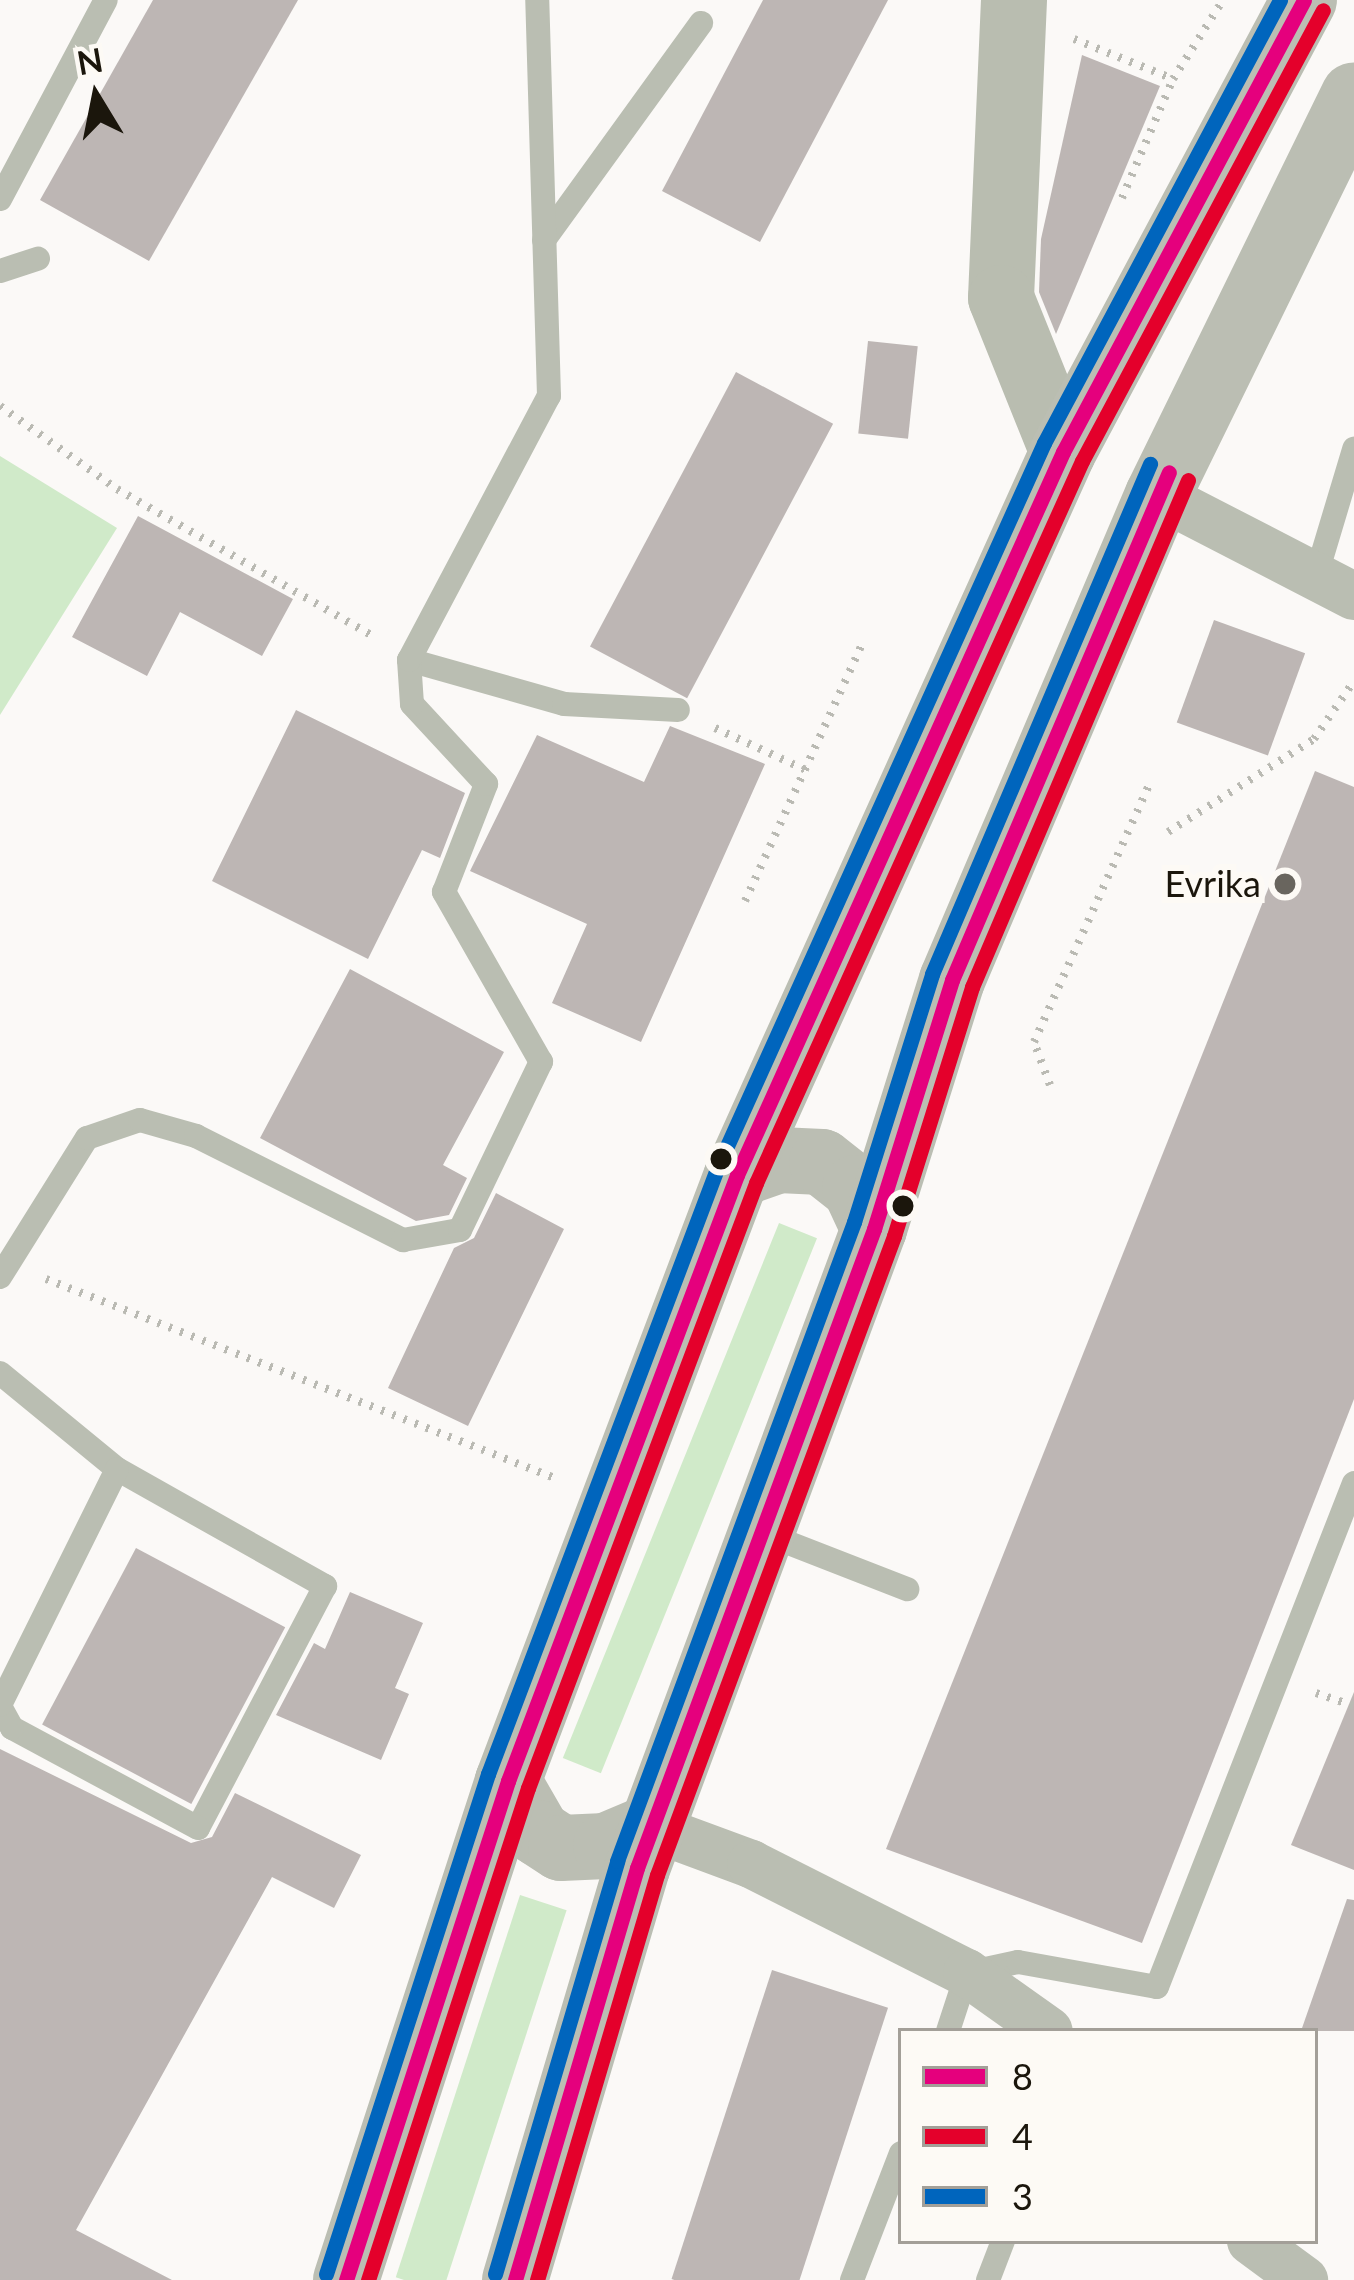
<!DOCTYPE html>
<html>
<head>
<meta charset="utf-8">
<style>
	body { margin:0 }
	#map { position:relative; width:1354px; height:2280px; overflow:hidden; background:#fbf9f7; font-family:Lato,sans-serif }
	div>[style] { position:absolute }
	.green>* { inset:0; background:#d0eac9; transform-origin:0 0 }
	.building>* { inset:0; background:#bdb6b4; transform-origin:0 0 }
	.path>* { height:8px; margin-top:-4px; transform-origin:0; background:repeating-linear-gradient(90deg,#babab3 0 3px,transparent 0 12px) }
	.lane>* { height:24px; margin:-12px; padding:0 12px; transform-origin:12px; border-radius:12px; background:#babeb2 }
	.street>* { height:48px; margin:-24px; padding:0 24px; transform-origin:24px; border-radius:24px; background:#babeb2 }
	.secondary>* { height:66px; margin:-33px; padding:0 33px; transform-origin:33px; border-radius:33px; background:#b9bdb0 }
	.primary>* { height:66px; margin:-33px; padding:0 33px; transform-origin:33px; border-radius:33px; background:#bbbeb3 }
	.bus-1>* { height:15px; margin:-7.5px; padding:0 7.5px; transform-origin:7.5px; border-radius:7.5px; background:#e5007d }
	.bus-2>* { height:15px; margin:-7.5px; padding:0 7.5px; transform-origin:7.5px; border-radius:7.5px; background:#e4002b }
	.bus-3>* { height:15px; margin:-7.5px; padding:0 7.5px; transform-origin:7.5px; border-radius:7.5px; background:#0065bd }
	.dots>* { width:33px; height:33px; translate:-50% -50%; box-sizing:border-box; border:6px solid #fdfaf5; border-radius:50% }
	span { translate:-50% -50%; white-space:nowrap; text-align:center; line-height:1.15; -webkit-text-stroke:12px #fdfaf5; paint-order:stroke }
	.poi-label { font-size:36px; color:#1b160c }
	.right { translate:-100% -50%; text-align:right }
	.legend { position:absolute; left:898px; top:2028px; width:420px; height:216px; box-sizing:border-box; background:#fdfaf5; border:3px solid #a39f98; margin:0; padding:15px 21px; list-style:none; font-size:36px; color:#1b160c }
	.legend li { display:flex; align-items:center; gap:24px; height:60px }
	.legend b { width:60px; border:3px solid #a39f98 }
	.north { position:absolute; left:36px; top:36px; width:120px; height:120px; -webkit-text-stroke:9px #fdfaf5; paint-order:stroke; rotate:350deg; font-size:33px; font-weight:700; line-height:48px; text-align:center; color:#1b160c }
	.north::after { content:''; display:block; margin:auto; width:42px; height:54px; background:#1b160c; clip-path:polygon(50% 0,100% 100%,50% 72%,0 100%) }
</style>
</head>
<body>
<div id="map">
	<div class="green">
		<i style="clip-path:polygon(0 456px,117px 528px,0 715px)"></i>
		<i style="left:779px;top:1223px;width:41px;height:577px;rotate:22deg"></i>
		<i style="left:520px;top:1895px;width:49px;height:402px;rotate:18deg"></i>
	</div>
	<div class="building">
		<i style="clip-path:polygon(153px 0,298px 0,149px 261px,40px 200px)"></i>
		<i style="clip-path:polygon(763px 0,888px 0,760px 242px,662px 191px)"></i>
		<i style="clip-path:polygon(1082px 55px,1160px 86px,1056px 334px,1039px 292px,1041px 239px)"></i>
		<i style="left:868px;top:341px;width:50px;height:93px;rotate:6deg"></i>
		<i style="left:736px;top:372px;width:110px;height:311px;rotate:28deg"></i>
		<i style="clip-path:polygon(138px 516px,293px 599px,262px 656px,180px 612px,147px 676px,72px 637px)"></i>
		<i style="left:1214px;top:620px;width:97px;height:109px;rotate:20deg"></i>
		<i style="clip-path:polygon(296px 710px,465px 793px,440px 858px,422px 850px,368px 959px,212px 881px)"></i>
		<i style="clip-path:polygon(670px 726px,765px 764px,641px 1042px,552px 1003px,587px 924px,470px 871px,537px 735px,644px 782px)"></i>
		<i style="clip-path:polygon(1315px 771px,1354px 787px,1354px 1399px,1142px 1943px,886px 1849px)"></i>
		<i style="clip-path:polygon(350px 969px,504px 1052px,443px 1165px,467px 1178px,449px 1215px,416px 1221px,260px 1138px)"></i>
		<i style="clip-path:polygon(496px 1193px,564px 1229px,468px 1426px,388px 1388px,454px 1248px,474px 1238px)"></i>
		<i style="left:136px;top:1548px;width:169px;height:200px;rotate:28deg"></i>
		<i style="clip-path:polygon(350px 1592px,423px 1623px,395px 1688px,409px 1694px,381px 1760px,276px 1715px,314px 1643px,325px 1649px)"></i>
		<i style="clip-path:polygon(1354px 1692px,1354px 1870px,1291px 1845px)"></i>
		<i style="clip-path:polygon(0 1749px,191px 1843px,212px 1837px,235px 1793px,361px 1855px,334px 1908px,272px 1877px,76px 2230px,172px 2280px,0 2280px)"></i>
		<i style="clip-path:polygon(1347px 1899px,1354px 1900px,1354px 2031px,1301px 2031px)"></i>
		<i style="left:772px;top:1970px;width:122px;height:325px;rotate:18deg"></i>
	</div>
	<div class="path">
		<i style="left:1074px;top:39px;width:107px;rotate:22deg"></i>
		<i style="left:1122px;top:198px;width:129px;rotate:-66.8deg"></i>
		<i style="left:1173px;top:79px;width:93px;rotate:-57.7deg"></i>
		<i style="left:0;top:406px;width:143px;rotate:35.4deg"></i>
		<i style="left:117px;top:489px;width:299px;rotate:29.9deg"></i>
		<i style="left:715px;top:728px;width:100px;rotate:24.8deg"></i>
		<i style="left:1168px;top:832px;width:173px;rotate:-32.5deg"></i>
		<i style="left:1314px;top:739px;width:70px;rotate:-55.4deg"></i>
		<i style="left:745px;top:901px;width:280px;rotate:-65.5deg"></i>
		<i style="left:1050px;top:1085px;width:46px;rotate:-110.4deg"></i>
		<i style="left:1034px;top:1042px;width:282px;rotate:-65.9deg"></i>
		<i style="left:46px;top:1279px;width:549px;rotate:21.37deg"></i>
		<i style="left:1316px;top:1693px;width:40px;rotate:18.9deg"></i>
	</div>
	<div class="lane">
		<i style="left:0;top:199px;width:225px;rotate:-62deg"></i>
		<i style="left:544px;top:240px;width:268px;rotate:-54.1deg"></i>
		<i style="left:0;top:271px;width:40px;rotate:-18deg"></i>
		<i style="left:1316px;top:576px;width:133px;rotate:-73.3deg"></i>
		<i style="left:409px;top:660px;width:161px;rotate:15.8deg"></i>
		<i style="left:564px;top:704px;width:114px;rotate:3deg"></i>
		<i style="left:0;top:1277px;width:164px;rotate:-58deg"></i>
		<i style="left:87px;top:1138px;width:56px;rotate:-18.8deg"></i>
		<i style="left:140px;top:1120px;width:58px;rotate:15.9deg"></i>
		<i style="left:196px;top:1136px;width:232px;rotate:26.7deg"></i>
		<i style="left:403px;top:1240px;width:58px;rotate:-10deg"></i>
		<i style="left:460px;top:1230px;width:187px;rotate:-64.3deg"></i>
		<i style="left:541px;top:1062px;width:196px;rotate:-119.7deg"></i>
		<i style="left:444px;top:892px;width:116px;rotate:-68.7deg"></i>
		<i style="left:486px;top:784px;width:109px;rotate:-132.8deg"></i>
		<i style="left:412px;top:704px;width:44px;rotate:-93.9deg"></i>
		<i style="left:409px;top:660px;width:299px;rotate:-62.1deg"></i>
		<i style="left:549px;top:396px;width:396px;rotate:-91.7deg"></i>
		<i style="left:0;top:1373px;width:151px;rotate:39.4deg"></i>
		<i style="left:117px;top:1469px;width:239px;rotate:29.4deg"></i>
		<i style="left:325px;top:1586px;width:273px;rotate:117.7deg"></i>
		<i style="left:198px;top:1828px;width:211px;rotate:-151.7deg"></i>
		<i style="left:12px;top:1728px;width:25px;rotate:-119deg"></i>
		<i style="left:763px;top:1533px;width:155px;rotate:21.3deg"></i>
		<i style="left:0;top:1705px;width:263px;rotate:-63.6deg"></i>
		<i style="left:948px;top:2031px;width:61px;rotate:-71.9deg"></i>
		<i style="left:967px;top:1973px;width:52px;rotate:-12.2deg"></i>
		<i style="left:1018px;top:1962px;width:141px;rotate:10.2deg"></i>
		<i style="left:1157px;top:1987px;width:541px;rotate:-68.65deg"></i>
		<i style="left:852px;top:2280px;width:136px;rotate:-68.9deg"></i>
		<i style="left:988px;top:2280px;width:42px;rotate:-69deg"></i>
	</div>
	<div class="street">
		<i style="left:1158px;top:495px;width:220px;rotate:27.3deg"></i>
		<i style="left:651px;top:1827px;width:107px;rotate:20.3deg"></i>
		<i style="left:751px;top:1864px;width:242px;rotate:26.8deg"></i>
		<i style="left:967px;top:1973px;width:100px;rotate:35.3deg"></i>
		<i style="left:1251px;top:2241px;width:66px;rotate:36.3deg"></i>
	</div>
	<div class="secondary">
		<i style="left:1014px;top:0;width:298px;rotate:92.5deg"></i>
		<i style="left:1001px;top:298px;width:166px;rotate:68.1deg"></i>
	</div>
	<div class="primary">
		<i style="left:737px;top:1175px;width:45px;rotate:-19.7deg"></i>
		<i style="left:779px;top:1160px;width:43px;rotate:2.7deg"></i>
		<i style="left:822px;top:1162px;width:42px;rotate:38.2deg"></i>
		<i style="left:855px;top:1188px;width:45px;rotate:65.1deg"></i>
		<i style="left:508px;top:1781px;width:60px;rotate:60deg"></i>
		<i style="left:538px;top:1833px;width:27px;rotate:33deg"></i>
		<i style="left:561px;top:1848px;width:45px;rotate:-2.5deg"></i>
		<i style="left:606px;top:1846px;width:49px;rotate:-22.9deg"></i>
		<i style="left:346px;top:2280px;width:525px;rotate:-72.01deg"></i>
		<i style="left:508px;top:1781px;width:648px;rotate:-69.3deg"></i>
		<i style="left:737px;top:1175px;width:793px;rotate:-65.73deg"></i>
		<i style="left:1063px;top:452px;width:512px;rotate:-61.93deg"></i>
		<i style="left:515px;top:2280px;width:430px;rotate:-73.5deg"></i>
		<i style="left:637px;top:1868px;width:682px;rotate:-69.65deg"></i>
		<i style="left:874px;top:1229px;width:261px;rotate:-72.6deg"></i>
		<i style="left:952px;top:980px;width:527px;rotate:-66.99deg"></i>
		<i style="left:1158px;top:495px;width:445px;rotate:-63.9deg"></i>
	</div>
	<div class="bus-1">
		<i style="left:346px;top:2280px;width:525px;rotate:-72.01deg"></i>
		<i style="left:508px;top:1781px;width:648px;rotate:-69.3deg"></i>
		<i style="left:737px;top:1175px;width:793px;rotate:-65.73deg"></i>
		<i style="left:1063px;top:452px;width:512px;rotate:-61.93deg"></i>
		<i style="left:515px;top:2280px;width:430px;rotate:-73.5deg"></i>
		<i style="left:637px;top:1868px;width:682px;rotate:-69.65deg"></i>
		<i style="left:874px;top:1229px;width:261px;rotate:-72.6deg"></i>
		<i style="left:952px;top:980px;width:552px;rotate:-66.87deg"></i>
	</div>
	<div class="bus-2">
		<i style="left:368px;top:2280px;width:517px;rotate:-71.99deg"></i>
		<i style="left:528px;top:1788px;width:647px;rotate:-69.35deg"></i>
		<i style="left:756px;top:1183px;width:792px;rotate:-65.7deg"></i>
		<i style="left:1082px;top:461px;width:511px;rotate:-61.88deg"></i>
		<i style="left:537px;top:2280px;width:422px;rotate:-73.5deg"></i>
		<i style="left:657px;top:1875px;width:682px;rotate:-69.65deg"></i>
		<i style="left:894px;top:1236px;width:261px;rotate:-72.6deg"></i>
		<i style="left:972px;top:987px;width:551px;rotate:-66.92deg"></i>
	</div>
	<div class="bus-3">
		<i style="left:326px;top:2274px;width:526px;rotate:-72.05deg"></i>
		<i style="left:488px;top:1774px;width:650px;rotate:-69.28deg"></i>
		<i style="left:718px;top:1166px;width:793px;rotate:-65.73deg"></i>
		<i style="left:1044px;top:443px;width:502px;rotate:-61.95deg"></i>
		<i style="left:495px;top:2274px;width:431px;rotate:-73.5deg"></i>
		<i style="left:617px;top:1861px;width:682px;rotate:-69.65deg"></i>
		<i style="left:854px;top:1222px;width:260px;rotate:-72.5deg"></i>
		<i style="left:932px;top:974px;width:555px;rotate:-66.86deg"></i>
	</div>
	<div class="dots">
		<i style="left:1285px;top:884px;background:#69655e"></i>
		<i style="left:721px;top:1159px;background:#1b160c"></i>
		<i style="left:903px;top:1206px;background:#1b160c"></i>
	</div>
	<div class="poi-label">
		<span class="right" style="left:1261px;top:884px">Evrika</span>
	</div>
	<ul class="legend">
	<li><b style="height:15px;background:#e5007d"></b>8</li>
	<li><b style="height:15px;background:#e4002b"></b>4</li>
	<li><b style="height:15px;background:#0065bd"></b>3</li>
	</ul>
	<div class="north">N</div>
</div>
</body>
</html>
